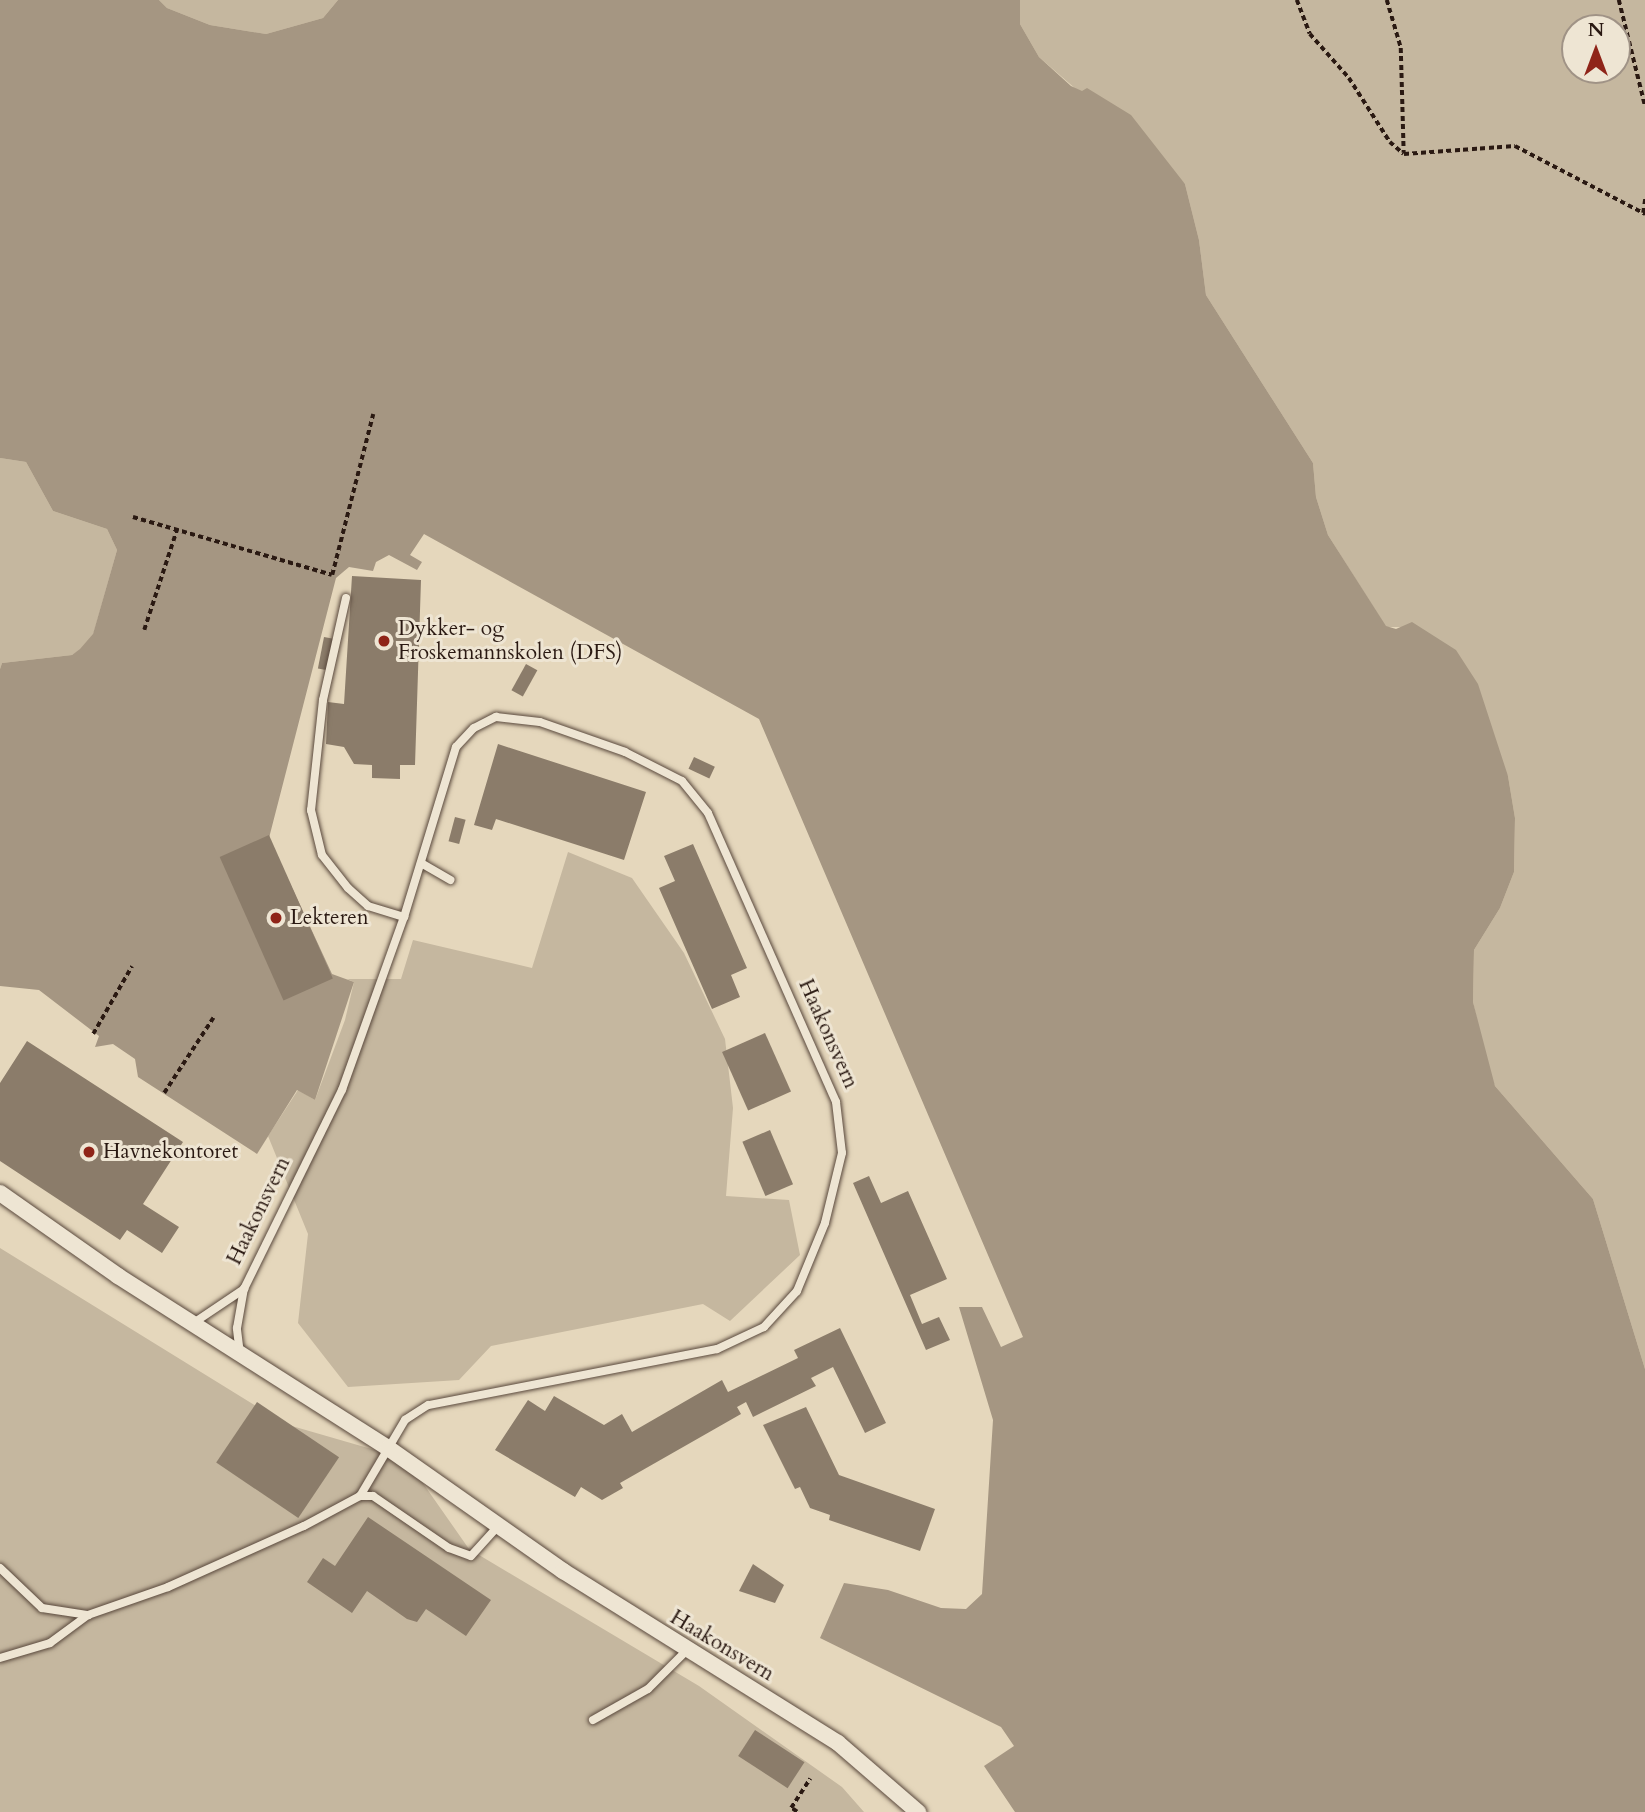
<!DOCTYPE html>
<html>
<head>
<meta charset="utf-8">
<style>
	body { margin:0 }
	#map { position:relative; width:1645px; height:1812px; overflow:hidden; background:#e5d7bc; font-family:Cardo,serif }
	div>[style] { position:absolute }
	.green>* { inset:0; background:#c5b79f }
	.water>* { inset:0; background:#a59682 }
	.building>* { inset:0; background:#8b7c6a; transform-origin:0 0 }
	.path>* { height:3.5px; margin-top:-1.75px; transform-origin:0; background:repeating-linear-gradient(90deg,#2a1912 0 5px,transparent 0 8.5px) }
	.roads { filter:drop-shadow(0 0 2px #59483c) drop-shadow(0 0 2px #59483c) }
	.lane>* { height:8px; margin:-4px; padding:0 4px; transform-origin:4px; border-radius:4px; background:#eee5d3 }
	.street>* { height:16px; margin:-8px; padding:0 8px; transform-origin:8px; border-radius:8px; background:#eee5d3 }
	.dots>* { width:19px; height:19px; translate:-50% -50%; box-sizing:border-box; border:4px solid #eee5d3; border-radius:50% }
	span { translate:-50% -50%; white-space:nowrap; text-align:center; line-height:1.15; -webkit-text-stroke:6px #eee5d3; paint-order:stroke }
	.poi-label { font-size:21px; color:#2a1912 }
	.left { translate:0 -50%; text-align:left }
	.street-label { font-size:21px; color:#2a1912 }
	.north { position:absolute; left:1561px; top:14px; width:70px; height:70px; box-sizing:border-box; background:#eee5d3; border:2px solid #a09386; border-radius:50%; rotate:0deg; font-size:19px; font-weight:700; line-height:28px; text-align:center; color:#2a1912 }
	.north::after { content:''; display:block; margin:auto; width:24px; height:32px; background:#8f2418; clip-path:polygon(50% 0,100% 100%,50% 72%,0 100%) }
</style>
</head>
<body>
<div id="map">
	<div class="green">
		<i style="clip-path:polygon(159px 0,338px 0,323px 18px,266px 34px,210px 25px,167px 8px)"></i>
		<i style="clip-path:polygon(evenodd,1020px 0,1645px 0,1645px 1369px,1593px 1199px,1495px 1086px,1488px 1069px,1473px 1002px,1474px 950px,1500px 908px,1514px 872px,1515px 818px,1508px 776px,1403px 627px,1386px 627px,1328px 535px,1316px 497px,1313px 463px,1206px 295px,1199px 240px,1185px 184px,1039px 57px,1020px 24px,1020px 0,1575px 28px,1617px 28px,1617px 70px,1575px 70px,1575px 28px)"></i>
		<i style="clip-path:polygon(0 458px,26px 462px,53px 511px,107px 529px,117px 550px,93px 635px,80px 650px,72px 655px,2px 663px,0 669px)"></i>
		<i style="clip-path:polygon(568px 852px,632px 878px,684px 953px,725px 1039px,733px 1108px,726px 1196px,789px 1200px,800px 1255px,730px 1321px,703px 1304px,491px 1346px,459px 1380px,348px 1387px,298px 1323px,308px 1234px,268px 1136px,298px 1090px,315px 1100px,345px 1020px,354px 982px,347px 979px,401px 979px,413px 940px,532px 968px)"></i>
		<i style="clip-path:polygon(0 1248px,285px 1424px,406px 1459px,469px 1549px,699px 1686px,842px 1787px,864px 1812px,0 1812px)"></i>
	</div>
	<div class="water">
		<i style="clip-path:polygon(0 0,159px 0,167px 8px,210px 25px,266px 34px,323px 18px,338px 0,1020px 0,1020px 24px,1039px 57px,1071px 86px,1082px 91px,1087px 88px,1131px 115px,1185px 184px,1199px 240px,1206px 295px,1313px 463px,1316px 497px,1328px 535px,1386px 626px,1396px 629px,1412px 622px,1456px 650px,1478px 684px,1508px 776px,1515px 818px,1514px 872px,1500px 908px,1474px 950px,1473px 1002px,1495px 1086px,1593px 1199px,1645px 1369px,1645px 1812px,1015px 1812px,984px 1766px,1014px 1746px,1001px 1727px,820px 1638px,844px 1583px,888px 1590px,941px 1608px,966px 1609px,982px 1594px,993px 1420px,959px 1307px,982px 1307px,1001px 1347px,1023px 1337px,759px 719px,424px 534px,410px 555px,422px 562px,417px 570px,389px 555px,376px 562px,373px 571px,349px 567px,336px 578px,269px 838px,332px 974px,354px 982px,315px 1100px,297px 1090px,257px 1154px,138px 1077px,135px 1059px,113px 1044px,95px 1047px,99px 1036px,39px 990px,0 986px,0 669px,2px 663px,72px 655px,80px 649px,93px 634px,117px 550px,107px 529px,53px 511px,26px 462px,0 458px)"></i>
	</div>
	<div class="building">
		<i style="clip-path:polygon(352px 576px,421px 580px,415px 765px,400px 765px,400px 779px,372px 778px,372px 765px,354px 764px,344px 747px,326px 744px,328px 702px,344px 704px)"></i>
		<i style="left:324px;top:637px;width:15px;height:32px;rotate:11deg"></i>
		<i style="left:526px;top:664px;width:13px;height:30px;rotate:29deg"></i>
		<i style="clip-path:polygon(498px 744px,646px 792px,624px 860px,496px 819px,492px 830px,474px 825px)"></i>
		<i style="left:694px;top:757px;width:23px;height:13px;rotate:25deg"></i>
		<i style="left:455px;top:817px;width:11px;height:25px;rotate:15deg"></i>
		<i style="left:269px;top:835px;width:157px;height:54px;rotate:66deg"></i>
		<i style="clip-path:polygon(693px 844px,747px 968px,731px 975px,740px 997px,712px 1009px,659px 888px,675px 881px,664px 856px)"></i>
		<i style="left:765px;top:1033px;width:64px;height:47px;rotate:66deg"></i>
		<i style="clip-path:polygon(27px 1041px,183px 1142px,143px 1204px,179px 1227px,162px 1253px,127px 1230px,120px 1240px,0 1161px,0 1083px)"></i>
		<i style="left:770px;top:1130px;width:59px;height:30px;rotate:67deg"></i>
		<i style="clip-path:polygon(869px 1176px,881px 1203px,908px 1191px,947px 1279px,910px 1295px,922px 1324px,939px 1317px,950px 1340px,926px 1350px,853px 1183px)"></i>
		<i style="clip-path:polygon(840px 1328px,886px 1423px,865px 1433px,833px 1367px,811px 1378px,816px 1386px,753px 1417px,746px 1402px,737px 1407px,741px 1414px,620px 1483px,623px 1488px,602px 1500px,581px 1487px,575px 1497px,495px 1450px,528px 1400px,545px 1411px,554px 1396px,604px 1425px,622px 1414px,632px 1432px,722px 1380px,728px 1392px,798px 1358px,794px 1350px)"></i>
		<i style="left:257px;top:1402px;width:99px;height:73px;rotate:34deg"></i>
		<i style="clip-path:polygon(806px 1407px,839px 1475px,935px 1509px,920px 1551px,829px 1520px,830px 1515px,810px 1508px,800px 1487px,795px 1489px,763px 1425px)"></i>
		<i style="clip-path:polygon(368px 1517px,491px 1600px,466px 1636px,426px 1609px,417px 1622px,407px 1619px,367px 1591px,352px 1613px,307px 1582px,323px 1558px,335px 1566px)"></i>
		<i style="clip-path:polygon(753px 1564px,784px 1585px,775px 1603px,739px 1591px)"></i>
		<i style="left:755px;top:1730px;width:59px;height:31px;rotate:33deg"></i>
	</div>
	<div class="path">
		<i style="left:1297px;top:0;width:36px;rotate:69deg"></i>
		<i style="left:1310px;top:34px;width:59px;rotate:48.4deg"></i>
		<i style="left:1349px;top:78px;width:76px;rotate:57.4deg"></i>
		<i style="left:1390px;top:142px;width:18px;rotate:41deg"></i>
		<i style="left:1404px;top:154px;width:111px;rotate:-4.1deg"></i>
		<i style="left:1515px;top:146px;width:147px;rotate:27.6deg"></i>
		<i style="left:1387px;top:0;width:50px;rotate:73.7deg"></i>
		<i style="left:1401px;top:48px;width:105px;rotate:88.4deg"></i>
		<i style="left:1619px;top:0;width:108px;rotate:76.1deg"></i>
		<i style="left:1643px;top:213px;width:15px;rotate:-82deg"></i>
		<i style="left:133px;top:517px;width:207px;rotate:16.2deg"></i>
		<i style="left:332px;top:575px;width:166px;rotate:-75.7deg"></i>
		<i style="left:144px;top:630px;width:106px;rotate:-71.9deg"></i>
		<i style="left:93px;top:1034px;width:78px;rotate:-60.2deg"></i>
		<i style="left:164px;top:1093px;width:90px;rotate:-56.8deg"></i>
		<i style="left:797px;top:1812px;width:7px;rotate:-146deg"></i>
		<i style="left:791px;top:1808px;width:35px;rotate:-57deg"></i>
	</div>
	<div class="roads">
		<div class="lane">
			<i style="left:346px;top:598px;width:105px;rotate:102.7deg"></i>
			<i style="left:323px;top:700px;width:111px;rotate:96.2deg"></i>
			<i style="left:311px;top:810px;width:46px;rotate:76.3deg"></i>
			<i style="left:322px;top:855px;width:42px;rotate:51.8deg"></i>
			<i style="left:348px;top:888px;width:27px;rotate:42deg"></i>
			<i style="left:368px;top:906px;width:38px;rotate:17deg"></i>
			<i style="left:421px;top:863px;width:34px;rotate:30deg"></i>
			<i style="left:192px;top:1324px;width:63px;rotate:-33.9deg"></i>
			<i style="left:240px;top:1354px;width:26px;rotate:-97deg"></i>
			<i style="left:237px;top:1328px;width:40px;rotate:-80deg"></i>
			<i style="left:244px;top:1289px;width:222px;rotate:-63.8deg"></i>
			<i style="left:342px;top:1090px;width:184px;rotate:-70.3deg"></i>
			<i style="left:404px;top:917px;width:178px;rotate:-73deg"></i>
			<i style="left:456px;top:747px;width:26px;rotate:-47deg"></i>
			<i style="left:474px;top:728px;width:25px;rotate:-27deg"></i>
			<i style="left:496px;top:717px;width:44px;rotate:6.5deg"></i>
			<i style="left:540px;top:722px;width:90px;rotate:19.4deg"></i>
			<i style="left:625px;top:752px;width:64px;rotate:27deg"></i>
			<i style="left:682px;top:781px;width:41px;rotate:50.9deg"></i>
			<i style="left:708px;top:813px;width:316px;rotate:66.1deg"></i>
			<i style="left:836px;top:1102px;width:51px;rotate:83.3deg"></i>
			<i style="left:842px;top:1153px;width:72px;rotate:103.7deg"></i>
			<i style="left:825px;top:1223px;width:74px;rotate:112.4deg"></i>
			<i style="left:797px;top:1291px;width:49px;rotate:132.5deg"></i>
			<i style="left:764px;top:1327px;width:52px;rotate:154.9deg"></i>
			<i style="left:717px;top:1349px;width:294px;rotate:169deg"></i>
			<i style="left:428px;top:1405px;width:27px;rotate:147deg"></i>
			<i style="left:405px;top:1420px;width:88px;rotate:120.6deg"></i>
			<i style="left:0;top:1568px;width:58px;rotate:43.6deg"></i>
			<i style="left:42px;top:1608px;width:47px;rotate:8.7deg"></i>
			<i style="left:88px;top:1615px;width:85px;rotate:-19.3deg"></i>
			<i style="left:168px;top:1587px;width:149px;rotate:-24.2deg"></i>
			<i style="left:304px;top:1526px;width:64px;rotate:-28.2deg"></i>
			<i style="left:360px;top:1496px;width:13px"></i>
			<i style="left:373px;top:1496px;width:92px;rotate:34.4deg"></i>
			<i style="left:449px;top:1548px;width:23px;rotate:20deg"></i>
			<i style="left:471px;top:1556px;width:43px;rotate:-47.8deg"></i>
			<i style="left:0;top:1658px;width:52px;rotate:-16.7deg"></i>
			<i style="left:50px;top:1643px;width:47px;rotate:-36.4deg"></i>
			<i style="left:593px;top:1720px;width:63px;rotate:-29.4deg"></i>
			<i style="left:648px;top:1689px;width:54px;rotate:-45deg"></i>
		</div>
		<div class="street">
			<i style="left:0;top:1193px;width:144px;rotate:35.1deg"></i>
			<i style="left:118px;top:1276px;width:320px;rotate:32.5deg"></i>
			<i style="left:388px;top:1448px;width:214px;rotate:35.1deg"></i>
			<i style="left:563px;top:1571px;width:324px;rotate:32deg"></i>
			<i style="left:838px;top:1743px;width:106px;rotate:40.8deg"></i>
		</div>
	</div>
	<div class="dots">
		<i style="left:384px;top:641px;background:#8f2418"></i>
		<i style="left:276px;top:918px;background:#8f2418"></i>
		<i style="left:89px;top:1152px;background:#8f2418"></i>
	</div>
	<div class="poi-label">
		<span class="left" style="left:398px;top:641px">Dykker- og<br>Froskemannskolen (DFS)</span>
		<span class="left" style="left:290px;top:918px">Lekteren</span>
		<span class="left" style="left:103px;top:1152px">Havnekontoret</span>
	</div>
	<div class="street-label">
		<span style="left:828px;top:1034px;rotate:66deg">Haakonsvern</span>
		<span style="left:259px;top:1211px;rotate:-64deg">Haakonsvern</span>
		<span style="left:722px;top:1646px;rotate:31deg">Haakonsvern</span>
	</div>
	<div class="north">N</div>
</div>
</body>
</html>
